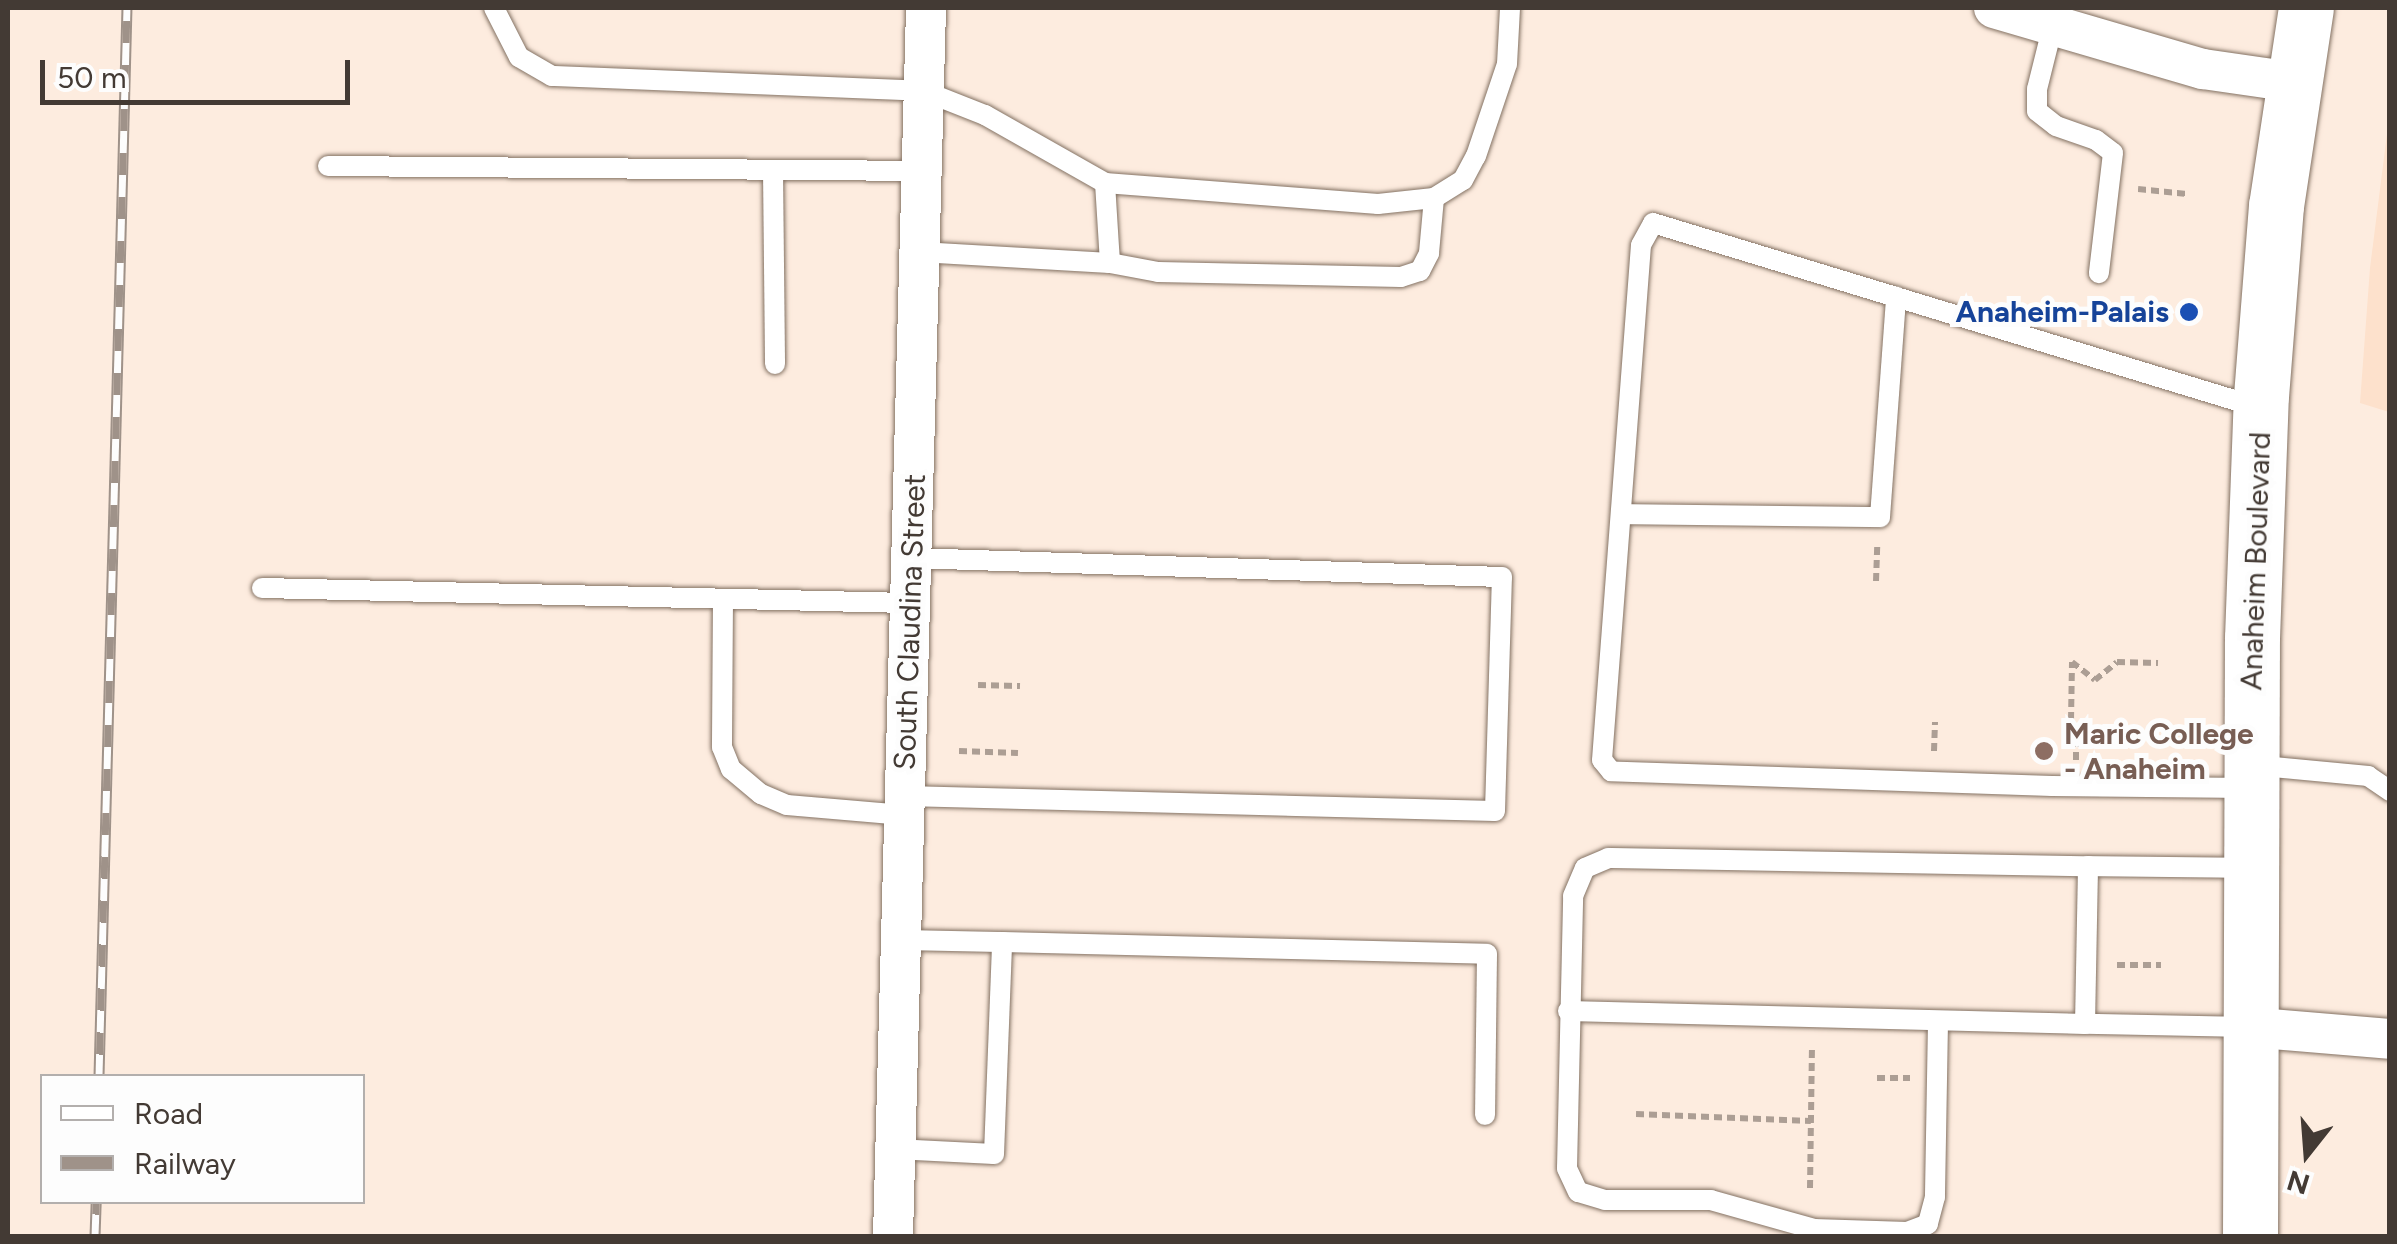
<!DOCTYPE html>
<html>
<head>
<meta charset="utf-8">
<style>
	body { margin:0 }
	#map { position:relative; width:2397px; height:1244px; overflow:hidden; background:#fdecdf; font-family:Figtree,sans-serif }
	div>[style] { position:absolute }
	.built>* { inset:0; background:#fde1cc }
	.path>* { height:6px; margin-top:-3px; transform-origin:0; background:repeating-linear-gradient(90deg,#ac9e94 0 8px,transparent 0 13px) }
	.roads { filter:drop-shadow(0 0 2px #837162) drop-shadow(0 0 2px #837162) }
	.lane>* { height:20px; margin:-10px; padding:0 10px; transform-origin:10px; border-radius:10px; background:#fff }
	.street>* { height:40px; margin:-20px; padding:0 20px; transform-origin:20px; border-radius:20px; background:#fff }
	.secondary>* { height:55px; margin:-27.5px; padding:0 27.5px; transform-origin:27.5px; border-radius:27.5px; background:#fff }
	.rail>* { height:11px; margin-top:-5.5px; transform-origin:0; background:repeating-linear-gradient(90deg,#fdfdfd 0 22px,#9f9289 0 44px); box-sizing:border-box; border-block:2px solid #9f9289 }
	.dots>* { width:28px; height:28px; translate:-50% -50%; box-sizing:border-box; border:5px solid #fdfdfd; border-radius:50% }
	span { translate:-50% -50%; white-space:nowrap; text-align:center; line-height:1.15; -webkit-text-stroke:10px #fdfdfd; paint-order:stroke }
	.transit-label { font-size:30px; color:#164399; font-weight:700 }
	.right { translate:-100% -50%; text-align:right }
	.street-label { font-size:30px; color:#433a34 }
	.education-label { font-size:30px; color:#785e54; font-weight:700 }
	.left { translate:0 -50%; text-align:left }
	.frame { position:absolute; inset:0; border:10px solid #433a34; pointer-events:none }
	.legend { position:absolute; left:40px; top:1074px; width:325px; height:130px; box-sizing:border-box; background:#fdfdfd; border:2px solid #b3afad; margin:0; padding:12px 18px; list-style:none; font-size:30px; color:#433a34 }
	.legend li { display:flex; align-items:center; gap:20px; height:50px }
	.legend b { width:50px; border:2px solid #b3afad }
	.north { position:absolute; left:2257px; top:1104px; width:100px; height:100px; -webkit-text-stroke:8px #fdfdfd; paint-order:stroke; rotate:197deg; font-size:28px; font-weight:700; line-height:40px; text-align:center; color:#433a34 }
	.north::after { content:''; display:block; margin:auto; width:35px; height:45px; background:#433a34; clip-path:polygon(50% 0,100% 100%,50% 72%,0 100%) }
	.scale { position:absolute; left:40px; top:60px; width:310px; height:45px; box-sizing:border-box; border:5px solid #433a34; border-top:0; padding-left:12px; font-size:30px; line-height:35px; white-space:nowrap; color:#433a34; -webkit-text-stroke:8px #fdfdfd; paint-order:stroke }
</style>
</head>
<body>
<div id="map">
	<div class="built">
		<i style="clip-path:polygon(2389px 118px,2389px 412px,2360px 403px,2370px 268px)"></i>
	</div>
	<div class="path">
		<i style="left:2138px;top:189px;width:49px;rotate:5.8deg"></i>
		<i style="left:1876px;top:581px;width:38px;rotate:-88deg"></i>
		<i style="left:978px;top:685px;width:42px;rotate:1.4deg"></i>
		<i style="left:2071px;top:720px;width:58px;rotate:-89deg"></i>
		<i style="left:2072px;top:662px;width:29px;rotate:38deg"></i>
		<i style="left:2095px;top:680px;width:28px;rotate:-39deg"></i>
		<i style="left:2117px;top:662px;width:41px;rotate:1.4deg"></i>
		<i style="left:959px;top:751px;width:59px;rotate:1.9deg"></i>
		<i style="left:1934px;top:751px;width:29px;rotate:-88deg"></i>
		<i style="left:2076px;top:760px;width:29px;rotate:-90deg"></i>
		<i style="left:2117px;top:965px;width:44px"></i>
		<i style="left:1877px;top:1078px;width:33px"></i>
		<i style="left:1636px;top:1114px;width:175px;rotate:2.3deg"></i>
		<i style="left:1810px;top:1188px;width:143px;rotate:-89.2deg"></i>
	</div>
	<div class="roads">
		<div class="lane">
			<i style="left:494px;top:8px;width:55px;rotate:63deg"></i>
			<i style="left:519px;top:57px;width:38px;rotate:30deg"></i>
			<i style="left:552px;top:76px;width:372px;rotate:2.3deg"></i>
			<i style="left:924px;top:91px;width:66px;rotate:21.5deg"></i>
			<i style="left:985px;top:115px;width:138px;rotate:29.5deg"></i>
			<i style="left:1105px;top:183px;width:274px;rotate:4.4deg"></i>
			<i style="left:1378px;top:204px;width:56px;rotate:-6.1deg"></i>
			<i style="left:1434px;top:198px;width:34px;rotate:-32deg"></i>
			<i style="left:1463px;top:180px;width:27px;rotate:-62deg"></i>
			<i style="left:1476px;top:156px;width:97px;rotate:-71.4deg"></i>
			<i style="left:1507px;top:64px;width:56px;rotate:-86.9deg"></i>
			<i style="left:2053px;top:25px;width:66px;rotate:104deg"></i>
			<i style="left:2037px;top:89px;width:22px;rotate:90deg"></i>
			<i style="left:2037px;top:111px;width:24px;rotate:38deg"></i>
			<i style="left:2056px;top:126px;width:42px;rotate:19.3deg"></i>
			<i style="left:2096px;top:140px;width:21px;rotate:37deg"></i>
			<i style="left:2113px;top:153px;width:121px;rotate:96.7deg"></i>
			<i style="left:328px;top:166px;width:594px;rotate:0.48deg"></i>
			<i style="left:773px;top:170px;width:194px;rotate:89.4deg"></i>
			<i style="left:1105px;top:183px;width:80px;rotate:86.4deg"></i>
			<i style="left:920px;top:252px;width:190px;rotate:3.3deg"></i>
			<i style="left:1110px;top:263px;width:49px;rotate:10.6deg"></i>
			<i style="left:1158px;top:272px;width:243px;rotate:1.2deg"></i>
			<i style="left:1401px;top:277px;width:20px;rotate:-18deg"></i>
			<i style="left:1420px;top:271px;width:20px;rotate:-63deg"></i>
			<i style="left:1429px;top:253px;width:55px;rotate:-84.8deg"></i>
			<i style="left:1621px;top:514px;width:259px;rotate:0.7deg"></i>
			<i style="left:1880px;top:517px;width:221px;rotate:-85.8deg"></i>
			<i style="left:262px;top:588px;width:648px;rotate:1.33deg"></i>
			<i style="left:723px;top:599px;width:148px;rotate:90.4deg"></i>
			<i style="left:722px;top:747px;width:24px;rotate:68deg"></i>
			<i style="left:731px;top:769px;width:39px;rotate:40deg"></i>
			<i style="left:761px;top:794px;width:28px;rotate:23deg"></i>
			<i style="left:787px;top:805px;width:117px;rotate:4.9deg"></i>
			<i style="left:2252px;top:765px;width:117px;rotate:5.4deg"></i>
			<i style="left:2368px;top:776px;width:27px;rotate:34deg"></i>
			<i style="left:2249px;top:788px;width:197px;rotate:-179.4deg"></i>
			<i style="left:2052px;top:786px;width:441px;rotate:-178.1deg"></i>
			<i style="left:1611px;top:771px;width:14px;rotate:-129deg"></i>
			<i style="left:1602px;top:760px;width:516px;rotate:-85.67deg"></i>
			<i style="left:1641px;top:245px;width:25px;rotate:-61deg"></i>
			<i style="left:1653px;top:223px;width:631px;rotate:16.94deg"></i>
			<i style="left:905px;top:796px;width:590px;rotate:1.46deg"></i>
			<i style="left:1495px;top:811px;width:234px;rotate:-88.3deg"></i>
			<i style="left:1502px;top:577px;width:590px;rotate:-178.16deg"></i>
			<i style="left:1002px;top:942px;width:485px;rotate:1.4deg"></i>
			<i style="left:1487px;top:954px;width:161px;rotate:90.7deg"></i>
			<i style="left:1568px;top:1011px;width:517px;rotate:1.44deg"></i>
			<i style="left:1938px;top:1022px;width:175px;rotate:91deg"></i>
			<i style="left:1935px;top:1197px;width:28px;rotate:105deg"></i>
			<i style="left:1928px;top:1224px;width:22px;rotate:159deg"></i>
			<i style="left:1907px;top:1232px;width:93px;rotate:-178.2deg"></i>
			<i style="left:1814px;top:1229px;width:107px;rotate:-164.3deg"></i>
			<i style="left:1711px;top:1200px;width:106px;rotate:180deg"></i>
			<i style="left:1605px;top:1200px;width:28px;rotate:-163deg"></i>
			<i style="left:1578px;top:1192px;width:26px;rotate:-115deg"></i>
			<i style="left:1567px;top:1168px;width:272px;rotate:-88.7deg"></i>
			<i style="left:1573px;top:896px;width:30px;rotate:-67deg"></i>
			<i style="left:1585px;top:868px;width:25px;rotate:-23deg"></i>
			<i style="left:1608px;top:858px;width:480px;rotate:1deg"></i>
			<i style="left:2248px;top:1027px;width:163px;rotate:-178.9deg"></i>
			<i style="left:2085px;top:1024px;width:158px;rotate:-88.9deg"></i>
			<i style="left:2088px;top:866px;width:162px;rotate:0.7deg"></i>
			<i style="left:895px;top:1149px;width:99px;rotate:2.9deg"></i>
			<i style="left:994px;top:1154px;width:212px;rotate:-87.8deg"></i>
			<i style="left:1002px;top:942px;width:101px;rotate:-178.9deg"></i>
		</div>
		<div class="street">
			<i style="left:1994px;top:8px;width:218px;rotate:16.3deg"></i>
			<i style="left:2203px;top:69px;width:91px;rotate:8.2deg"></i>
			<i style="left:2248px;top:1027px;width:143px;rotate:4.8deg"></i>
			<i style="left:893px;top:1236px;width:1228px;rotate:-88.46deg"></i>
		</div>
		<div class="secondary">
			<i style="left:2250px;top:1236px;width:598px;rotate:-89.81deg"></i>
			<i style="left:2252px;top:638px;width:242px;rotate:-87.9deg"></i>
			<i style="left:2261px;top:396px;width:191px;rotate:-85.5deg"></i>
			<i style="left:2276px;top:206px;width:200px;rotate:-81.4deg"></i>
		</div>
	</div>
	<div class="rail">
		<i style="left:99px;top:1076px;width:1068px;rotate:-88.5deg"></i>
		<i style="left:95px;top:1236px;width:34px;rotate:-88deg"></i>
	</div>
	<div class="dots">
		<i style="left:2189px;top:312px;background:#1a4fb4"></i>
		<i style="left:2044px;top:751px;background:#8d6e63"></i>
	</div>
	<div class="transit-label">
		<span class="right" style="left:2169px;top:312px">Anaheim-Palais</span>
	</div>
	<div class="street-label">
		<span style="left:2256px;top:561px;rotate:-88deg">Anaheim Boulevard</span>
		<span style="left:910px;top:622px;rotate:-88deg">South Claudina Street</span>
	</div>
	<div class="education-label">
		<span class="left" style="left:2064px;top:751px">Maric College<br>- Anaheim</span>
	</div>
	<div class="frame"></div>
	<ul class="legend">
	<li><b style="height:12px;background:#fff"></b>Road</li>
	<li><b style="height:12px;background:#9f9289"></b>Railway</li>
	</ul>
	<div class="north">N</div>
	<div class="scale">50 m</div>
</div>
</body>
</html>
